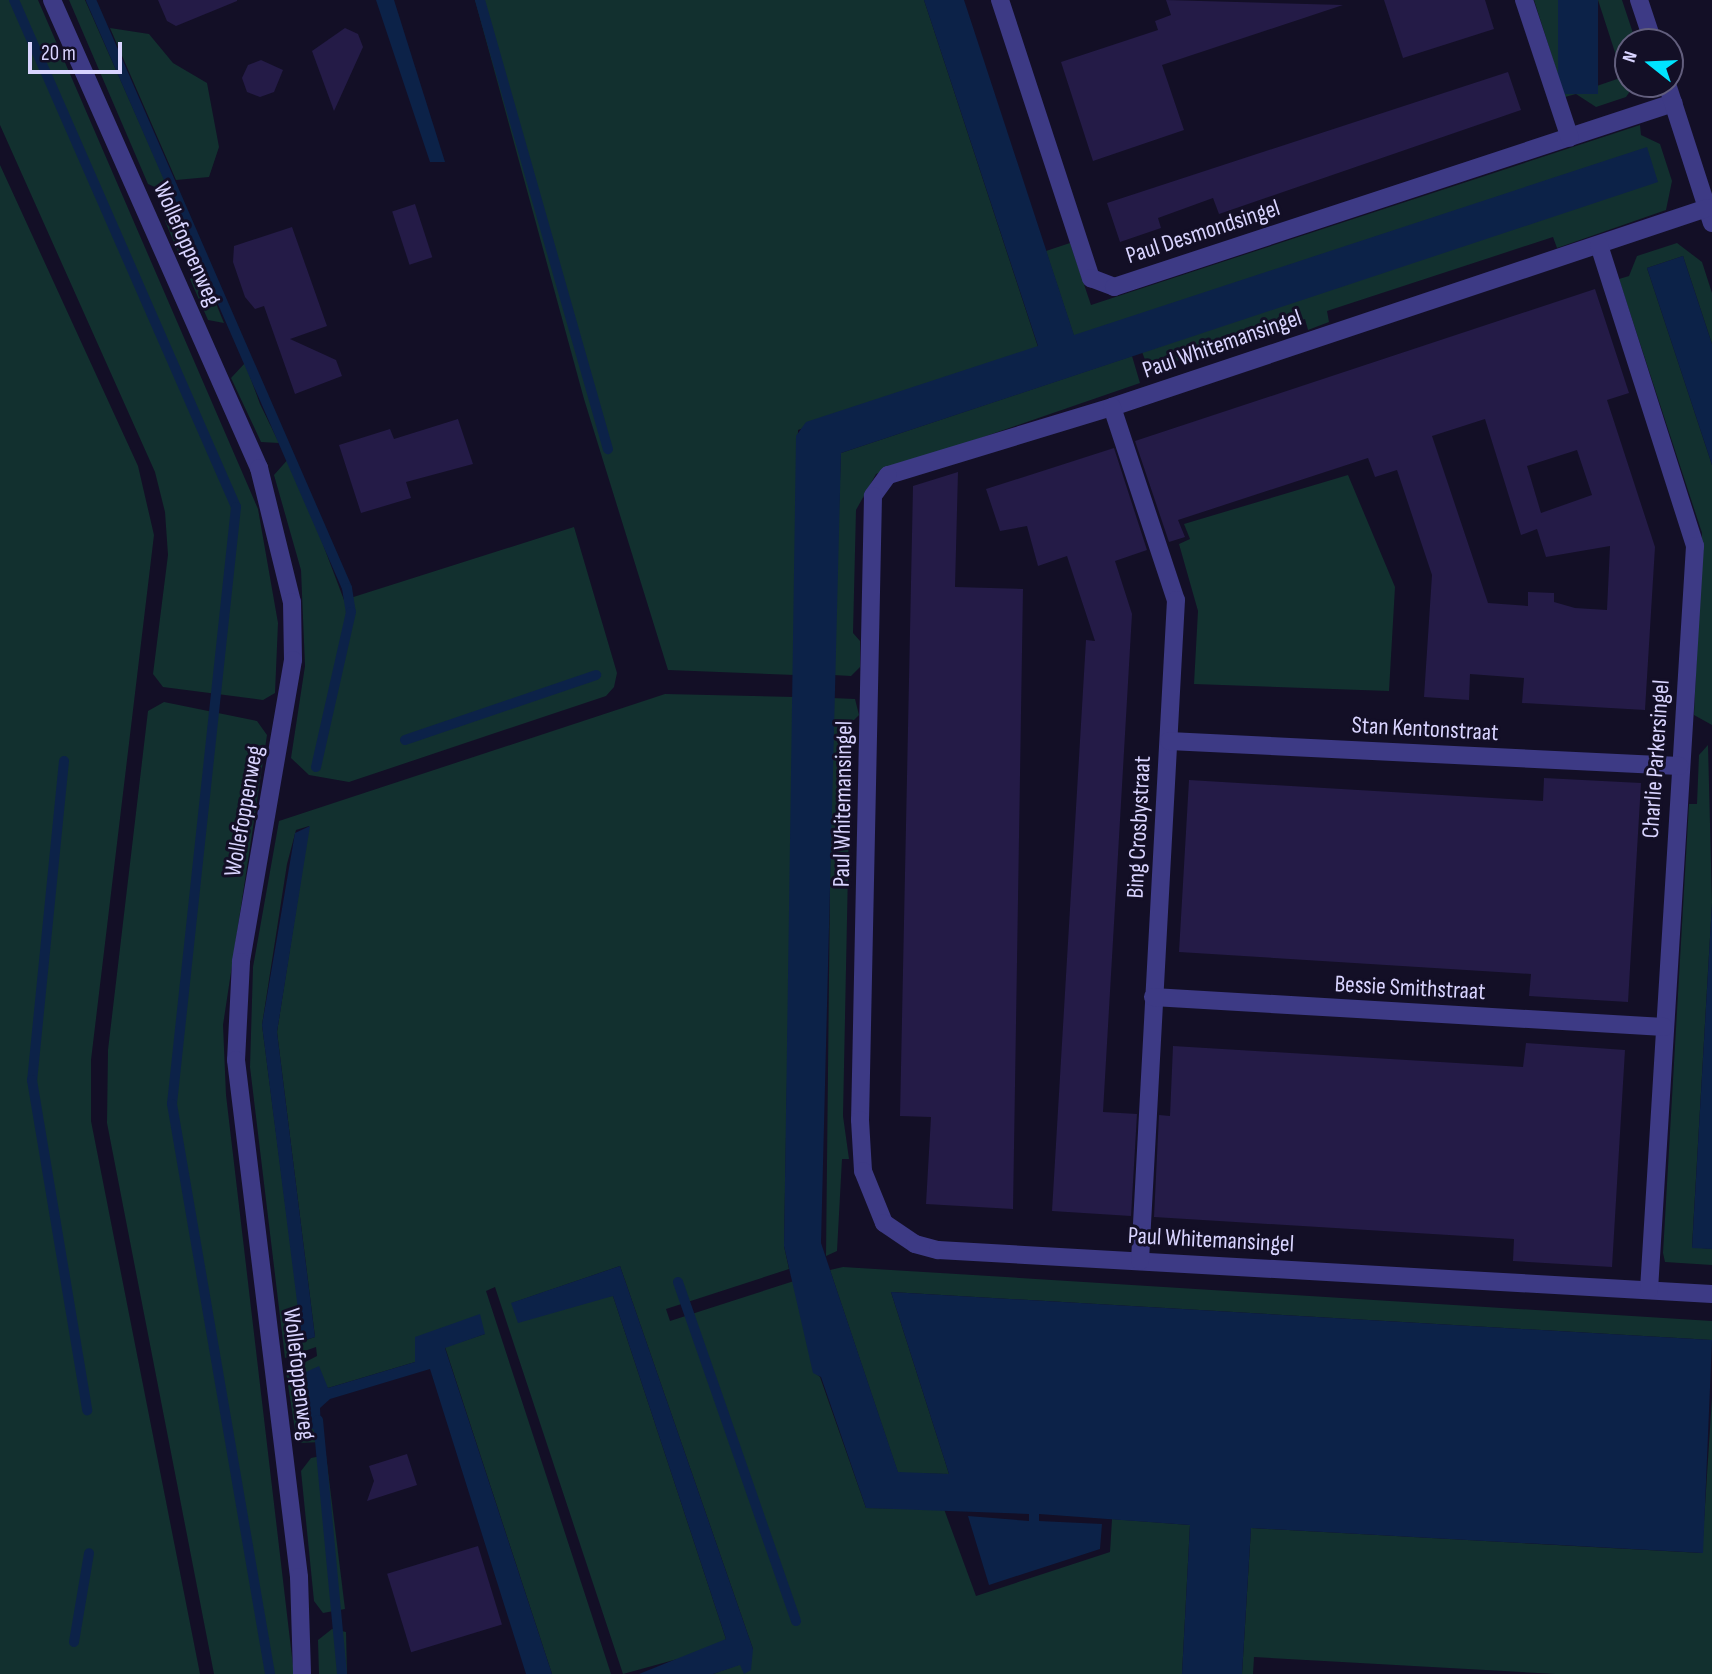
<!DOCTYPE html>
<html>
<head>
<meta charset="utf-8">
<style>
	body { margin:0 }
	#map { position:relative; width:1712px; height:1674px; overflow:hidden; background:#130f26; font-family:"Sofia Sans Condensed",sans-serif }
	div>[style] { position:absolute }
	.green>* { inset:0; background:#12302f }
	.water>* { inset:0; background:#0c2248; transform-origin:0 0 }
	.stream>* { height:10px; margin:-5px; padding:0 5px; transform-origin:5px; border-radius:5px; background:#0c2248 }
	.building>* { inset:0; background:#241b47; transform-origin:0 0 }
	.minor>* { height:18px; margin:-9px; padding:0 9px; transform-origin:9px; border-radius:9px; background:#3d3a85 }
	span { translate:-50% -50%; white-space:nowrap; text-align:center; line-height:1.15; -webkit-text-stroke:6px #130f26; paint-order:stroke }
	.street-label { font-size:24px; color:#d9d4ff }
	.north { position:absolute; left:1614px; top:28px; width:70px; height:70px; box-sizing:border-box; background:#130f26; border:2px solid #625e7d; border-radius:50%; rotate:288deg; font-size:19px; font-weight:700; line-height:28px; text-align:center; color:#d9d4ff }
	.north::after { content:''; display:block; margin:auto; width:24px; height:32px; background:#00e5ff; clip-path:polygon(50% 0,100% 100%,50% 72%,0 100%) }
	.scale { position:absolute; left:28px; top:42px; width:94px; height:32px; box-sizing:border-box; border:4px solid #d9d4ff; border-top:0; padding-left:9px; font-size:21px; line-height:24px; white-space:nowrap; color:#d9d4ff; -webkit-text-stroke:5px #130f26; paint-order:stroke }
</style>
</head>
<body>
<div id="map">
	<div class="green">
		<i style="clip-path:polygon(0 0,38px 0,258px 509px,278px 623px,275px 693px,263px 700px,163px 687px,153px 674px,168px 555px,165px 512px,155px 472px,0 125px)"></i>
		<i style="clip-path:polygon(69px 0,85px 0,167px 185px,164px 191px,148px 184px)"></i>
		<i style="clip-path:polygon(475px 0,924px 0,1038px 347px,798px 430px,795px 675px,668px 670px,584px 399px)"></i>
		<i style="clip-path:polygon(1534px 0,1558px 0,1588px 89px,1623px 77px,1598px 0,1622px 0,1636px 42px,1628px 42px,1628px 84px,1635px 84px,1626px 97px,1596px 107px,1576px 94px,1565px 97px)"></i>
		<i style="clip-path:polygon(110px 28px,149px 34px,173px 63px,207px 83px,219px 147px,209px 177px,176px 180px)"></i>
		<i style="clip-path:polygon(1640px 125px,1641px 135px,1660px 144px,1672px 181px,1666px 210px,1557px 248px,1553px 237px,1327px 311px,1329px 322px,1308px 330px,1305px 319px,1149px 370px,1142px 352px,1646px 148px,1074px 336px,1046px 251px,1070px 243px,1091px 305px)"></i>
		<i style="clip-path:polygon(0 165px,138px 466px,154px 535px,91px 1060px,91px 1121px,200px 1674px,0 1674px)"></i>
		<i style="clip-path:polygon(179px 209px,195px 252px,180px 257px,165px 221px)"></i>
		<i style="clip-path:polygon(1677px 243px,1702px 262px,1712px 293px,1712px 344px,1683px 256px,1647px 268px,1712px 465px,1712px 725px,1694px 715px,1702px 533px,1619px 279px,1629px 276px,1637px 256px)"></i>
		<i style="clip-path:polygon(202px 269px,224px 323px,208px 320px,190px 279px)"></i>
		<i style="clip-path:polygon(1132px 356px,1140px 383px,876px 474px,856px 510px,853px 633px,860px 641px,860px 667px,851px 676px,833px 675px,841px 453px)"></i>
		<i style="clip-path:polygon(245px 363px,260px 404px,279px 443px,261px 442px,231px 378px)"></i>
		<i style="clip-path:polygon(290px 457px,344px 600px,574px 527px,617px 673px,614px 687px,606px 696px,349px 782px,309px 775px,291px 758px,305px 666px,301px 570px,274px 475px)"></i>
		<i style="clip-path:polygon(1348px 475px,1395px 587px,1389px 691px,1194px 684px,1198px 611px,1179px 544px,1190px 539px,1184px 524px)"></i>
		<i style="clip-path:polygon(evenodd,665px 694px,794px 697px,784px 1246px,789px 1269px,666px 1309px,670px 1321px,794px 1281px,814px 1372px,820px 1377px,866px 1508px,944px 1509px,976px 1596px,1110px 1552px,1112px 1519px,1190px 1525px,1182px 1674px,713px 1674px,741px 1664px,753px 1649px,620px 1266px,512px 1303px,613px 1296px,726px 1639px,714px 1649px,623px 1674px,495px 1287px,486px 1291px,611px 1674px,552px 1674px,445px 1347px,485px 1334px,415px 1337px,415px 1362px,328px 1388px,322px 1382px,317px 1432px,323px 1442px,297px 1443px,286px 1372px,317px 1356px,316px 1347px,285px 1358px,250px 1067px,253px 967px,279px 821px,665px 694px,309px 826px,277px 1032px,315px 1337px,303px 1341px,262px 1025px,287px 864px,296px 830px,309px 826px)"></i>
		<i style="clip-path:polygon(832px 698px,855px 699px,859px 715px,851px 723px,843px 1116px,849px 1159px,842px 1159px,837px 1251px,826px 1256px)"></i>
		<i style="clip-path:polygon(164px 702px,257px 721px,267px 735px,223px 1025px,226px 1095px,294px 1674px,214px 1674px,107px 1123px,108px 1050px,148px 711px)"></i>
		<i style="clip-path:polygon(1708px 745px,1712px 903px,1692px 1247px,1712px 1249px,1712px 1265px,1665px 1262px,1663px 1253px,1689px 804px,1697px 804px,1699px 755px)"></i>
		<i style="clip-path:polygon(843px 1267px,1712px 1321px,1712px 1340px,891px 1292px,949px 1474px,898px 1473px,830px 1270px)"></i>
		<i style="clip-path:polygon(1712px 1397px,1712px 1674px,1556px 1674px,1254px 1657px,1253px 1674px,1242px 1674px,1251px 1528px,1702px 1553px)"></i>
		<i style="clip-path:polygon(326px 1455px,345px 1609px,323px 1613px,314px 1601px,301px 1471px,311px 1458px)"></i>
		<i style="clip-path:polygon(332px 1629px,346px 1632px,347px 1674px,319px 1674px,318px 1640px)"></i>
	</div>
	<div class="water">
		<i style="clip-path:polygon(376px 0,394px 0,445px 162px,430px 162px)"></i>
		<i style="clip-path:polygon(924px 0,964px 0,1074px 335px,1647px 147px,1658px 182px,841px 453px,821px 1243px,898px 1472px,949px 1474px,891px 1292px,1712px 1340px,1703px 1553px,1251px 1528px,1242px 1674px,1182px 1674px,1190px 1525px,1039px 1514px,1039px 1521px,1102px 1524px,1100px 1549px,989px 1585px,968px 1516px,1029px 1521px,1029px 1514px,866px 1508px,821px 1377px,813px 1373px,784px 1246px,796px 436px,806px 422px,1038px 346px)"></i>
		<i style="left:1558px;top:0;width:40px;height:94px"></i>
		<i style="clip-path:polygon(1683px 256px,1712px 344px,1712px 465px,1647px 268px)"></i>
		<i style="clip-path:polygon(310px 826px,277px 1032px,315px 1337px,302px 1341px,262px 1025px,295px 833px)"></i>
		<i style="clip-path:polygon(1712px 903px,1712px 1249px,1692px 1248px)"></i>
		<i style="clip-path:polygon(620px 1266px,753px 1649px,751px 1670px,744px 1674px,740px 1665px,713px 1674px,639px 1674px,726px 1639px,613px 1296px,518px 1323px,511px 1303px)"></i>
		<i style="clip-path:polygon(480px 1314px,485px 1334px,445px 1348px,552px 1674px,526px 1674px,430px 1369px,330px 1399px,320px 1408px,321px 1431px,312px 1429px,306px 1372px,319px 1366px,328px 1388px,415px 1362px,415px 1337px)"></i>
	</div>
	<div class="stream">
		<i style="left:14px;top:0;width:553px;rotate:66.35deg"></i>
		<i style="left:236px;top:507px;width:600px;rotate:96.12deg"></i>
		<i style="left:172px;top:1104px;width:578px;rotate:80.24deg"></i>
		<i style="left:91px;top:0;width:641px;rotate:66.47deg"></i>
		<i style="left:347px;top:588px;width:24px;rotate:81deg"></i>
		<i style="left:351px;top:612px;width:159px;rotate:102.7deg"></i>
		<i style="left:480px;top:0;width:467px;rotate:74.1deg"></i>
		<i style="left:405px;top:740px;width:202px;rotate:-18.8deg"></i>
		<i style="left:64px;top:761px;width:321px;rotate:95.7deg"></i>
		<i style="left:32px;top:1080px;width:335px;rotate:80.5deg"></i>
		<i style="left:678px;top:1282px;width:359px;rotate:70.8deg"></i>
		<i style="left:318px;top:1420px;width:255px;rotate:84.6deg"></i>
		<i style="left:74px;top:1642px;width:90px;rotate:-80.4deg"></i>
	</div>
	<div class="building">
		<i style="clip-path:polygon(158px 0,237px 0,237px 1px,176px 26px,167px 21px)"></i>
		<i style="clip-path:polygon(1166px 0,1343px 5px,1162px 65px,1184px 130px,1093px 161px,1061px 62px,1158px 30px,1155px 21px,1171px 15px)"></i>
		<i style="clip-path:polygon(1384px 0,1485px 0,1494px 29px,1403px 58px)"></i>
		<i style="clip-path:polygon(345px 28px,358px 34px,363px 47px,334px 111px,312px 51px)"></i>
		<i style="clip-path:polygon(261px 60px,283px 70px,274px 92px,260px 97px,247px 92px,242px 78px,248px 65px)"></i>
		<i style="clip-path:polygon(1508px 72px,1521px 110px,1219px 214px,1213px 198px,1158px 218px,1161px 228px,1120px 242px,1107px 203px)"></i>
		<i style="left:415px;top:204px;width:56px;height:24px;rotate:72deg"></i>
		<i style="clip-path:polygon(292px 227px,327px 326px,290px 339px,336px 360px,342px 376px,295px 394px,264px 306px,255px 309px,245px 297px,233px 262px,234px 246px)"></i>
		<i style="clip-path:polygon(evenodd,1595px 289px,1629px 393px,1607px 400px,1655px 547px,1645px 710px,1522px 703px,1524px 678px,1470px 674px,1469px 700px,1424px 697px,1432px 575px,1397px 470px,1375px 477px,1368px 458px,1178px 520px,1185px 537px,1169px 542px,1135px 441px,1595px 289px,1485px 419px,1521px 535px,1537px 529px,1546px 557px,1610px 546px,1607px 610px,1575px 608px,1554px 602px,1554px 593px,1528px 592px,1528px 606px,1488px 603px,1432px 436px,1485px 419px,1595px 289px,1577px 450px,1592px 495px,1541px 513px,1527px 466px,1577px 450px)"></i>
		<i style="clip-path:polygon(458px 419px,473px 464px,406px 482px,411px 498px,361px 513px,339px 445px,390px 429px,394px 439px)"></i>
		<i style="clip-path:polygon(1114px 448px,1147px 550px,1115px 561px,1132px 614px,1103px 1112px,1137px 1114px,1131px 1216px,1052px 1211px,1086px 640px,1095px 641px,1067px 556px,1038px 566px,1027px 526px,1000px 531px,986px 489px)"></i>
		<i style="clip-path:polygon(958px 472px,955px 587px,1023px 589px,1013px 1209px,926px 1204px,931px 1117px,900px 1116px,913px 486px)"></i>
		<i style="clip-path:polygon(1544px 778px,1641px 783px,1628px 1002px,1529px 996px,1531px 974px,1179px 952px,1189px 780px,1543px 801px)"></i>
		<i style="clip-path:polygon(1526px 1043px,1625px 1050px,1612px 1267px,1513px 1261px,1514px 1239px,1154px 1217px,1159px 1115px,1170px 1116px,1173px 1046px,1523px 1067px)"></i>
		<i style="clip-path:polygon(407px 1454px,417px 1485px,367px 1501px,374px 1481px,369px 1466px)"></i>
		<i style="left:478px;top:1546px;width:82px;height:95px;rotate:73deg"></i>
	</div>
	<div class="minor">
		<i style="left:52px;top:0;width:512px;rotate:66.14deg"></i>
		<i style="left:259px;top:468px;width:138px;rotate:76.2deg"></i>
		<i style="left:292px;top:602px;width:58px;rotate:89deg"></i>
		<i style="left:293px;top:660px;width:306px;rotate:99.8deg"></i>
		<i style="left:241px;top:962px;width:98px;rotate:92.9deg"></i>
		<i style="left:236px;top:1060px;width:521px;rotate:83.05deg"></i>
		<i style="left:299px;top:1577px;width:97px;rotate:88.2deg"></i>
		<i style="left:1000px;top:0;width:293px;rotate:71.9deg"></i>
		<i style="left:1091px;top:278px;width:25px;rotate:21deg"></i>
		<i style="left:1114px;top:287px;width:589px;rotate:-18.22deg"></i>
		<i style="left:1524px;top:0;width:145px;rotate:71.6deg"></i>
		<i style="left:1639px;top:0;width:44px;rotate:71.6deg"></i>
		<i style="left:1667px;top:84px;width:146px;rotate:72.1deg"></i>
		<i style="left:1707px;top:208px;width:627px;rotate:161.51deg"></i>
		<i style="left:1112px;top:407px;width:234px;rotate:163.1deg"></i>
		<i style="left:888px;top:475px;width:26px;rotate:126deg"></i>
		<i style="left:873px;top:496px;width:624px;rotate:91.19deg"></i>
		<i style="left:860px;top:1120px;width:51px;rotate:86.6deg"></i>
		<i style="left:863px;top:1171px;width:56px;rotate:68deg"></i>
		<i style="left:884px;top:1223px;width:37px;rotate:34deg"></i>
		<i style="left:915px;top:1244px;width:24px;rotate:15deg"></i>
		<i style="left:938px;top:1250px;width:775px;rotate:3.25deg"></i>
		<i style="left:1599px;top:245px;width:316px;rotate:72.3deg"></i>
		<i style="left:1695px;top:546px;width:745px;rotate:93.54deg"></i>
		<i style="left:1112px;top:407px;width:203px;rotate:71.7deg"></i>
		<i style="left:1176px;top:600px;width:662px;rotate:93.12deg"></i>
		<i style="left:1169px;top:741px;width:511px;rotate:2.81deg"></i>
		<i style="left:1153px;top:997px;width:512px;rotate:3.36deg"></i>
	</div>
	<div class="street-label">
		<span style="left:1203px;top:232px;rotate:-18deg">Paul Desmondsingel</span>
		<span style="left:187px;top:244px;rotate:66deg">Wollefoppenweg</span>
		<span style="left:1222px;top:344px;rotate:-19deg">Paul Whitemansingel</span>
		<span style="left:1425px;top:729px;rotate:3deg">Stan Kentonstraat</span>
		<span style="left:1656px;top:759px;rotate:-86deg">Charlie Parkersingel</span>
		<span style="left:843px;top:804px;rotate:-89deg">Paul Whitemansingel</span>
		<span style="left:244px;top:811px;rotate:-80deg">Wollefoppenweg</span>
		<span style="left:1139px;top:827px;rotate:-87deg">Bing Crosbystraat</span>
		<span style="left:1410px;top:988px;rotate:3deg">Bessie Smithstraat</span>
		<span style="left:1211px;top:1240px;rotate:3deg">Paul Whitemansingel</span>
		<span style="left:299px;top:1374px;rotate:83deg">Wollefoppenweg</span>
	</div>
	<div class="north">N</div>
	<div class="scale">20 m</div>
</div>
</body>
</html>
